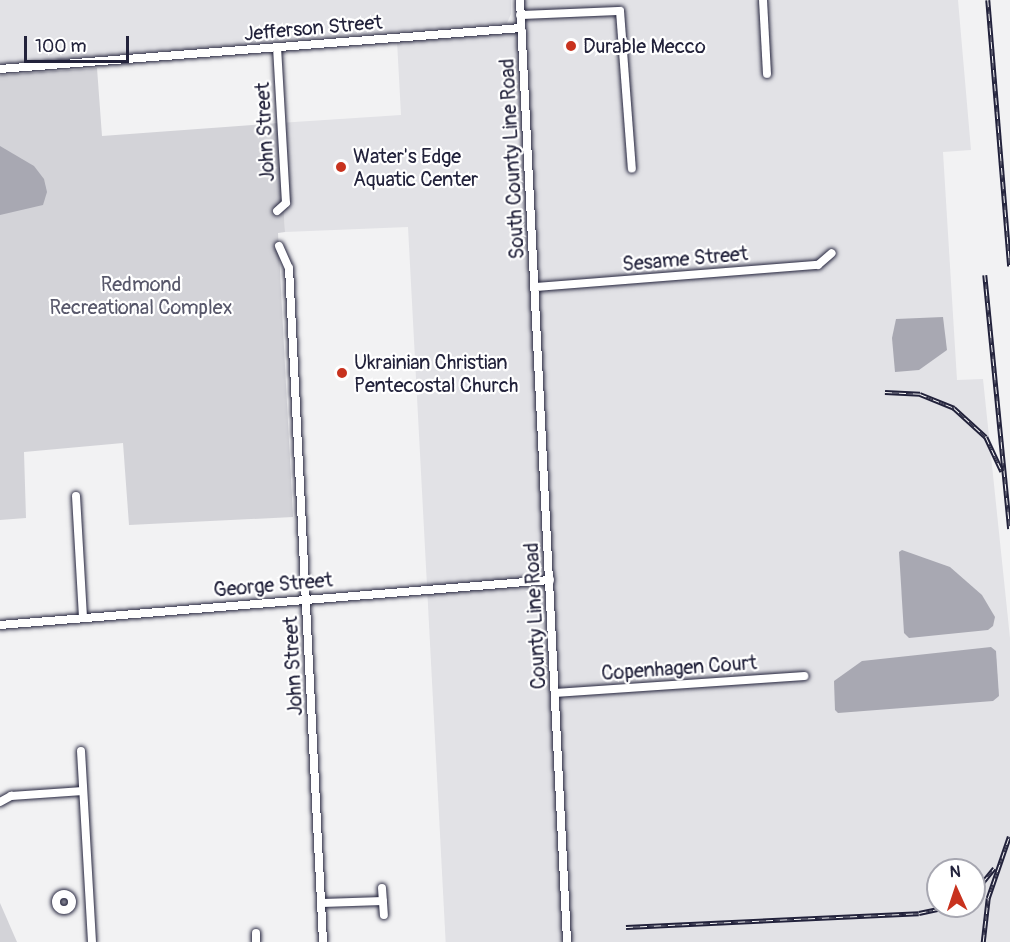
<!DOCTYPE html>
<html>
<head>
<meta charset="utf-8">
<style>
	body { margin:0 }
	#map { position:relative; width:1010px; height:942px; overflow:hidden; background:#f2f2f3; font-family:Pangolin,sans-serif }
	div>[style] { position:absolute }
	.built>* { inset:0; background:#e2e2e6; transform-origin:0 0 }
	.green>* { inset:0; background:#d3d3d8 }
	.water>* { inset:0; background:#a8a8b2 }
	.roads { filter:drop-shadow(0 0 2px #22223b) drop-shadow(0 0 2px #22223b) }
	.minor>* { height:8px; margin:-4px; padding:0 4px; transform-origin:4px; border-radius:4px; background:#fff }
	.minor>.ring { margin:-4px; padding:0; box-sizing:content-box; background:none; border:8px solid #fff; border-radius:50% }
	.rail>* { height:4.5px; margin-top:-2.25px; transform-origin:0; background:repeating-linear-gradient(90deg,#fff 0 7px,#22223b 0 14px); box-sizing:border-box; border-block:2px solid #22223b }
	.dots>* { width:16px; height:16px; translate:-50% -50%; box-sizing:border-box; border:3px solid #fff; border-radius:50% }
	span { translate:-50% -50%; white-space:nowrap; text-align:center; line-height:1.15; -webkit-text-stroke:4.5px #fff; paint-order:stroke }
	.street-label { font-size:20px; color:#22223b }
	.poi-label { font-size:20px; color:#22223b }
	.left { translate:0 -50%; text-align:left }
	.park-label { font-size:20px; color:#57576a }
	.north { position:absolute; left:926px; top:858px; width:60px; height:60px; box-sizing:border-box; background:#fff; border:2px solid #a7a7b1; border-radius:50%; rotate:357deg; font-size:16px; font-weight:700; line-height:24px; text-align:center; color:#22223b }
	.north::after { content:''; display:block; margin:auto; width:21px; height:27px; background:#c8321e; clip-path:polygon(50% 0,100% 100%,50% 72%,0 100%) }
	.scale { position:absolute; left:24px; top:36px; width:105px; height:27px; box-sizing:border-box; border:3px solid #22223b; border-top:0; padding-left:8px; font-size:18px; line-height:21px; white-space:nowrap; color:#22223b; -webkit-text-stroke:4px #fff; paint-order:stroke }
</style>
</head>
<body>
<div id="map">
	<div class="built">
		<i style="clip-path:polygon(0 0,511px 0,511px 14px,507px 23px,0 64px)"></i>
		<i style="clip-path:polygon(evenodd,524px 0,958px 0,971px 150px,943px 152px,957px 380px,983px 379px,1010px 638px,1010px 942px,570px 942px,524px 0,938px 870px,974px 870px,974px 906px,938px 906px,938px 870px)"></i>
		<i style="clip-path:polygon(518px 30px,545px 578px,427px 586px,408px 227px,285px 232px,279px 123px,401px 115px,397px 41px)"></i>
		<i style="left:545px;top:583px;width:360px;height:118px;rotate:87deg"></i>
	</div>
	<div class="green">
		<i style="clip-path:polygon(97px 68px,102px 136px,279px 123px,285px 232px,278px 233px,293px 517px,129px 525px,123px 443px,24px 452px,26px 518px,0 520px,0 75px)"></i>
		<i style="clip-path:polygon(0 903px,17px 942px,0 942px)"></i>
	</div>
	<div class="water">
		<i style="clip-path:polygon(0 146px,34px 166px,44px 179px,47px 192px,43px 205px,0 215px)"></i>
		<i style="clip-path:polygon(943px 317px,947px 350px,919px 370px,895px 372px,892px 338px,896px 319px)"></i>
		<i style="clip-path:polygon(902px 550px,950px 567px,982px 595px,995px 617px,993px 626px,988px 630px,909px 638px,904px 633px,899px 552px)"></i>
		<i style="clip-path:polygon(991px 647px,996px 651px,999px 696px,993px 701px,838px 713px,835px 710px,834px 681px,862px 661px)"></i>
	</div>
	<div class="roads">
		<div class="minor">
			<i style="left:520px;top:0;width:943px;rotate:87.14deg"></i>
			<i style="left:763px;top:0;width:74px;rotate:86.9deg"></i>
			<i style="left:520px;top:15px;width:100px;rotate:-2.3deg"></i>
			<i style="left:620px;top:11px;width:158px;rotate:85.7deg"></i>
			<i style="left:277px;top:47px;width:156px;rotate:86.7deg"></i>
			<i style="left:286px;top:203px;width:12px;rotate:138deg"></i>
			<i style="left:0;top:69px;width:523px;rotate:-4.5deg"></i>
			<i style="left:279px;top:246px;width:24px;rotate:66deg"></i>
			<i style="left:289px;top:268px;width:675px;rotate:87.11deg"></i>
			<i style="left:536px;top:287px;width:283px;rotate:-4.5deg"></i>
			<i style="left:818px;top:265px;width:18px;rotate:-41deg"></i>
			<i style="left:76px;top:496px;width:122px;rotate:86.7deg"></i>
			<i style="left:0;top:625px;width:552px;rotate:-4.68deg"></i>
			<i style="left:555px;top:693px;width:250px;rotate:-3.9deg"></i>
			<i style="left:81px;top:751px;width:191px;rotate:86.7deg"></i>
			<i style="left:0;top:802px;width:13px;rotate:-29deg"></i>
			<i style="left:11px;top:796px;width:72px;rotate:-4deg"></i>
			<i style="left:382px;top:888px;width:27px;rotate:86deg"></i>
			<i class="ring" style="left:56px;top:894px;width:8px;height:8px"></i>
			<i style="left:322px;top:903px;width:61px;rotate:-1.9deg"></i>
			<i style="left:256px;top:933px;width:9px;rotate:90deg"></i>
		</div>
	</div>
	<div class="rail">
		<i style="left:988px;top:0;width:267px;rotate:85.3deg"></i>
		<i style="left:985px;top:275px;width:255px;rotate:84.4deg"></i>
		<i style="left:885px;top:392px;width:35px;rotate:3deg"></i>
		<i style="left:920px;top:394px;width:37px;rotate:22deg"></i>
		<i style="left:954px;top:408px;width:43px;rotate:42.2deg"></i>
		<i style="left:986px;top:437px;width:38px;rotate:65deg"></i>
		<i style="left:974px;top:893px;width:32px;rotate:-51deg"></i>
		<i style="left:626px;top:927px;width:293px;rotate:-2.7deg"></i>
		<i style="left:919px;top:913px;width:33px;rotate:-12deg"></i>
		<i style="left:983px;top:942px;width:44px;rotate:-83.5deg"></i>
		<i style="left:988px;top:898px;width:65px;rotate:-71deg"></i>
	</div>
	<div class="dots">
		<i style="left:571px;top:46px;background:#c8321e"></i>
		<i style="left:341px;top:167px;background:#c8321e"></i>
		<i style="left:342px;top:373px;background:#c8321e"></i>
	</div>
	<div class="street-label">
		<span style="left:313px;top:28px;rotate:-5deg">Jefferson Street</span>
		<span style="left:265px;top:132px;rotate:-93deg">John Street</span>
		<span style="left:512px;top:159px;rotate:-93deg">South County Line Road</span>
		<span style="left:685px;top:259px;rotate:-5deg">Sesame Street</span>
		<span style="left:273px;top:585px;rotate:-5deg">George Street</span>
		<span style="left:535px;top:616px;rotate:-93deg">County Line Road</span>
		<span style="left:293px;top:666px;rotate:-93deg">John Street</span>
		<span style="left:679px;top:668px;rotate:-4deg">Copenhagen Court</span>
	</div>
	<div class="poi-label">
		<span class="left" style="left:583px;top:46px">Durable Mecco</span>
		<span class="left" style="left:353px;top:168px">Water's Edge<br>Aquatic Center</span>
		<span class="left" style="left:354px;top:374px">Ukrainian Christian<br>Pentecostal Church</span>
	</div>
	<div class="park-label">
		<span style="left:141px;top:296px">Redmond<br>Recreational Complex</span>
	</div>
	<div class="north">N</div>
	<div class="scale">100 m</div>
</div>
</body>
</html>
